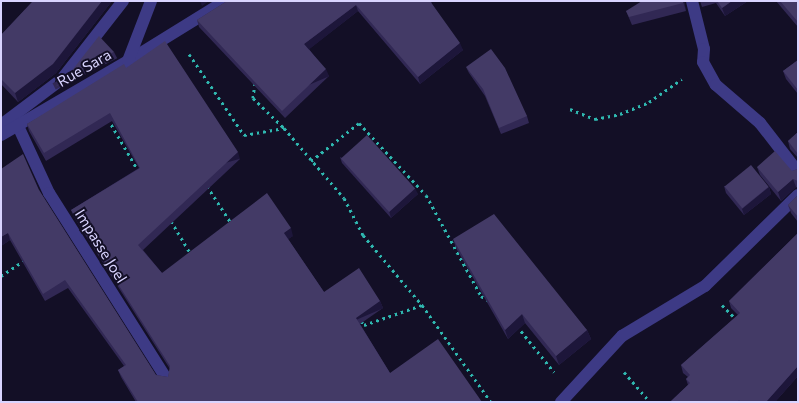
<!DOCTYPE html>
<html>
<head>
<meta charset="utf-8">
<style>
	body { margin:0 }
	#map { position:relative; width:799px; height:403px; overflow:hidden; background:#130f26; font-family:Commissioner,sans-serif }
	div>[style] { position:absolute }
	.path>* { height:3px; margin-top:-1.5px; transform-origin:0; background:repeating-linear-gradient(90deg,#2fb8b0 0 2.5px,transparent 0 6.5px) }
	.minor>* { height:12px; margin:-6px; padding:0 6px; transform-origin:6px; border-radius:6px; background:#3d3a85 }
	.wall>* { inset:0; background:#312854; transform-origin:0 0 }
	.shaded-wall>* { inset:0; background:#1d163a; transform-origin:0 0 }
	.building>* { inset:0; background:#433a66; transform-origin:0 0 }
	span { translate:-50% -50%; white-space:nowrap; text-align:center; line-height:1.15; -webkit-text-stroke:4px #130f26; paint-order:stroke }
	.street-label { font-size:15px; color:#d9d4ff }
	.frame { position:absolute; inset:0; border:2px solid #d9d4ff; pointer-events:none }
</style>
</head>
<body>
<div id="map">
	<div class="path">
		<i style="left:189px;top:54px;width:98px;rotate:55.8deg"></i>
		<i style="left:244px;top:135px;width:41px;rotate:-9.9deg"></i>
		<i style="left:255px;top:83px;width:15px;rotate:98deg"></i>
		<i style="left:253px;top:98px;width:43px;rotate:44.1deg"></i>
		<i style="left:284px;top:128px;width:92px;rotate:49.4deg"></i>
		<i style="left:344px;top:198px;width:42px;rotate:62.8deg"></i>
		<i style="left:363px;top:235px;width:92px;rotate:49.9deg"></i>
		<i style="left:422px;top:305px;width:119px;rotate:54.6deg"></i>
		<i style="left:570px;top:109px;width:27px;rotate:22deg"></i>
		<i style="left:595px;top:119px;width:25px;rotate:-11deg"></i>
		<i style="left:620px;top:114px;width:31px;rotate:-22deg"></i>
		<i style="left:649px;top:102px;width:40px;rotate:-34.9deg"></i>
		<i style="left:108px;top:119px;width:61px;rotate:59.7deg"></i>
		<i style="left:311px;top:161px;width:61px;rotate:-38.4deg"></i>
		<i style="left:359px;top:123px;width:98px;rotate:47.1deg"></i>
		<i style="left:426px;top:195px;width:115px;rotate:61.4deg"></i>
		<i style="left:481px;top:296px;width:9px;rotate:32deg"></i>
		<i style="left:207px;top:186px;width:44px;rotate:57deg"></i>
		<i style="left:171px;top:221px;width:39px;rotate:59deg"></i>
		<i style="left:1px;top:276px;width:30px;rotate:-34deg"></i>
		<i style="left:722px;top:305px;width:21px;rotate:45deg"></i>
		<i style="left:361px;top:321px;width:5px;rotate:53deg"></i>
		<i style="left:364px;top:325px;width:61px;rotate:-19deg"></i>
		<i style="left:517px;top:326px;width:59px;rotate:51.2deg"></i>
		<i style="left:624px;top:372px;width:40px;rotate:49deg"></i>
	</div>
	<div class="minor">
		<i style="left:692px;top:1px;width:49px;rotate:76deg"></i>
		<i style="left:704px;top:49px;width:13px;rotate:94deg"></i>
		<i style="left:703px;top:62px;width:26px;rotate:61deg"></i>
		<i style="left:716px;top:85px;width:58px;rotate:40.8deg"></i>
		<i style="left:760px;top:123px;width:62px;rotate:52.2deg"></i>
		<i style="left:128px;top:61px;width:114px;rotate:-31.7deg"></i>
		<i style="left:1px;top:125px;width:76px;rotate:-37deg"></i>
		<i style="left:62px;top:79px;width:99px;rotate:-52deg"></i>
		<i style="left:18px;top:126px;width:74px;rotate:65.2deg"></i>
		<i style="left:49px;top:193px;width:219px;rotate:57.7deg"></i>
		<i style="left:1px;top:135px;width:147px;rotate:-30.2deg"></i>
		<i style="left:128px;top:61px;width:64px;rotate:-69deg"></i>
		<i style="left:561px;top:402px;width:90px;rotate:-47.3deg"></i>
		<i style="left:622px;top:336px;width:97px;rotate:-31.1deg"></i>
		<i style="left:705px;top:286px;width:130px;rotate:-44.4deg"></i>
	</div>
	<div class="wall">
		<i style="clip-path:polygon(33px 1px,112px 1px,56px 73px,18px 102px,1px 84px,1px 35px)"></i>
		<i style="clip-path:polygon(227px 1px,433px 1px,431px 3px,463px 50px,420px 84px,358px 11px,309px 49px,329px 76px,285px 118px,199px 27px,197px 20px)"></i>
		<i style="clip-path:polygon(684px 1px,686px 11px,632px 25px,626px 11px)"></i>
		<i style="clip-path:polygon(700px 1px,748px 1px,725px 16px,716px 3px,702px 7px)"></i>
		<i style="clip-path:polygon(776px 1px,798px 1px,798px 27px)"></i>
		<i style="left:114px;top:52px;width:7px;height:69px;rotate:63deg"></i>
		<i style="clip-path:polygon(798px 60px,798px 94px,786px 79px,783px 71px)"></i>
		<i style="clip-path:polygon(466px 67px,527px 116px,529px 123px,501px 134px,485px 96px,469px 73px)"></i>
		<i style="clip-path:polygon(126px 68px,240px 159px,143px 250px,162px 273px,293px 236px,288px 239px,324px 292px,380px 301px,383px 308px,360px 324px,390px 373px,482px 402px,136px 402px,121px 377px,118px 370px,124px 366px,68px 288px,45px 301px,10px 240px,1px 246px,1px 169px,39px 190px,156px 375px,168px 377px,170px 369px,74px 217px,71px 210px,139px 168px,112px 121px,46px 161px,29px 131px,27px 124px)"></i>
		<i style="clip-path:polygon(798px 132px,798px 158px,790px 149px,788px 141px)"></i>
		<i style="clip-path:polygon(340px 157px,418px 194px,391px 218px,342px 163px)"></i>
		<i style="clip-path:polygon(757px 167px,792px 171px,798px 169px,798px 188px,796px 187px,781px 201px,760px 175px)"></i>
		<i style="clip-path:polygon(724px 186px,769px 187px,771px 194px,744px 215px,726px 193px)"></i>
		<i style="clip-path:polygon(798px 195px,798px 222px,791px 213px,788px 205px)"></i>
		<i style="clip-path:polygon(798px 233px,798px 376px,775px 402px,670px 402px,688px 385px,686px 379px,688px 377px,683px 373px,681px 365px,738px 315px,731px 308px,729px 301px)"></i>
		<i style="clip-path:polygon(453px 239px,587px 330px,591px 339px,559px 365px,525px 323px,508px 339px,456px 248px)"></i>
	</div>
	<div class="shaded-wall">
		<i style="clip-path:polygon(102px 1px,112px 1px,56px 73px,18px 102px,15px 93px)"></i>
		<i style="clip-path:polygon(200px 1px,209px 1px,202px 6px)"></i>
		<i style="clip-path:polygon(683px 1px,684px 1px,686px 11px)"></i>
		<i style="clip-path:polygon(732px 1px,748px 1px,725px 16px,722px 8px)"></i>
		<i style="clip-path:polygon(356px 5px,358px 11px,307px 51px,304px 44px)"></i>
		<i style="clip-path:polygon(460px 43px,463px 50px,420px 84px,418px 77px)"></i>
		<i style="left:326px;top:69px;width:8px;height:61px;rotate:67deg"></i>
		<i style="left:238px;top:152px;width:7px;height:137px;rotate:74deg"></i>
		<i style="clip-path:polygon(793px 179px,796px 187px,781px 201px,778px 192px)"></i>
		<i style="clip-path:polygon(769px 187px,771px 194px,744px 215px,742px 209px)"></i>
		<i style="clip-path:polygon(415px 188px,418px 194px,391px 218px,389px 211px)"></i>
		<i style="clip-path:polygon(291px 228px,293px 236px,287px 240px,284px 233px)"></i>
		<i style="clip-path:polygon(8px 233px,10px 240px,1px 246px,1px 237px)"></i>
		<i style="left:380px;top:301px;width:8px;height:29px;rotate:67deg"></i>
		<i style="clip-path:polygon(522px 314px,525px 323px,508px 339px,505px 330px)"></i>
		<i style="clip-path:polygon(587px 330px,591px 339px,559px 365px,556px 356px)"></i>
		<i style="clip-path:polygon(798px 366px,798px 376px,775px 402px,766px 402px)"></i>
	</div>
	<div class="building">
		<i style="clip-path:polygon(33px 1px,102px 1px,53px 64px,15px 93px,1px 79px,1px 35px)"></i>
		<i style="clip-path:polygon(227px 1px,430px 1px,460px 43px,418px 77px,356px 5px,304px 44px,326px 69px,282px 111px,197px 20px)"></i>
		<i style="clip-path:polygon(642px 1px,683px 1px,683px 3px,629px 17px,626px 11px)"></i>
		<i style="clip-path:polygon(717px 1px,732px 1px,722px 8px)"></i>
		<i style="clip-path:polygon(780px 1px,798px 1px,798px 22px)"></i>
		<i style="clip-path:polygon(99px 36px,114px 52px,55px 87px,66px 78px)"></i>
		<i style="clip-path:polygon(165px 41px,238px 152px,138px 245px,162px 273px,267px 193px,291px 228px,284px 233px,324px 292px,359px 268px,380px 301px,356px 318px,390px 373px,438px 339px,482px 402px,138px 402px,118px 370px,126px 365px,65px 280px,43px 294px,8px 233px,1px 237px,1px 169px,23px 154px,39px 190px,156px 375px,168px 377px,170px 366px,71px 210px,140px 168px,110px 113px,44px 153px,27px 124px,124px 64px,126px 68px)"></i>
		<i style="clip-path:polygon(491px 49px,505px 68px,527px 116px,499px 128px,483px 89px,466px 67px)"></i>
		<i style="clip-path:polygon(798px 60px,798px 90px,783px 71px)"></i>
		<i style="clip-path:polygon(798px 132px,798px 154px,788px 141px)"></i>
		<i style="left:367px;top:135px;width:72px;height:35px;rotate:48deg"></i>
		<i style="clip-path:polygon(775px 151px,792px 171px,798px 169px,798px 181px,793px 179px,778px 192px,757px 167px)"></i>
		<i style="left:751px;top:165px;width:28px;height:34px;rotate:51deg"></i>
		<i style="clip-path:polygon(798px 195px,798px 217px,788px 205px)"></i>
		<i style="clip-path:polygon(494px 214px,587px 330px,556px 356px,522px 314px,505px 330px,453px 239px)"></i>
		<i style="clip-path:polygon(798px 233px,798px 366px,766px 402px,740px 402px,739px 400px,738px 402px,670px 402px,690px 383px,686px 379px,690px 375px,681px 365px,740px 313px,729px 301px)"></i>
	</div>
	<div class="street-label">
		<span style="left:84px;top:68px;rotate:-30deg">Rue Sara</span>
		<span style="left:101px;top:246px;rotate:58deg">Impasse Joel</span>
	</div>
	<div class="frame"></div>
</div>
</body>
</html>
